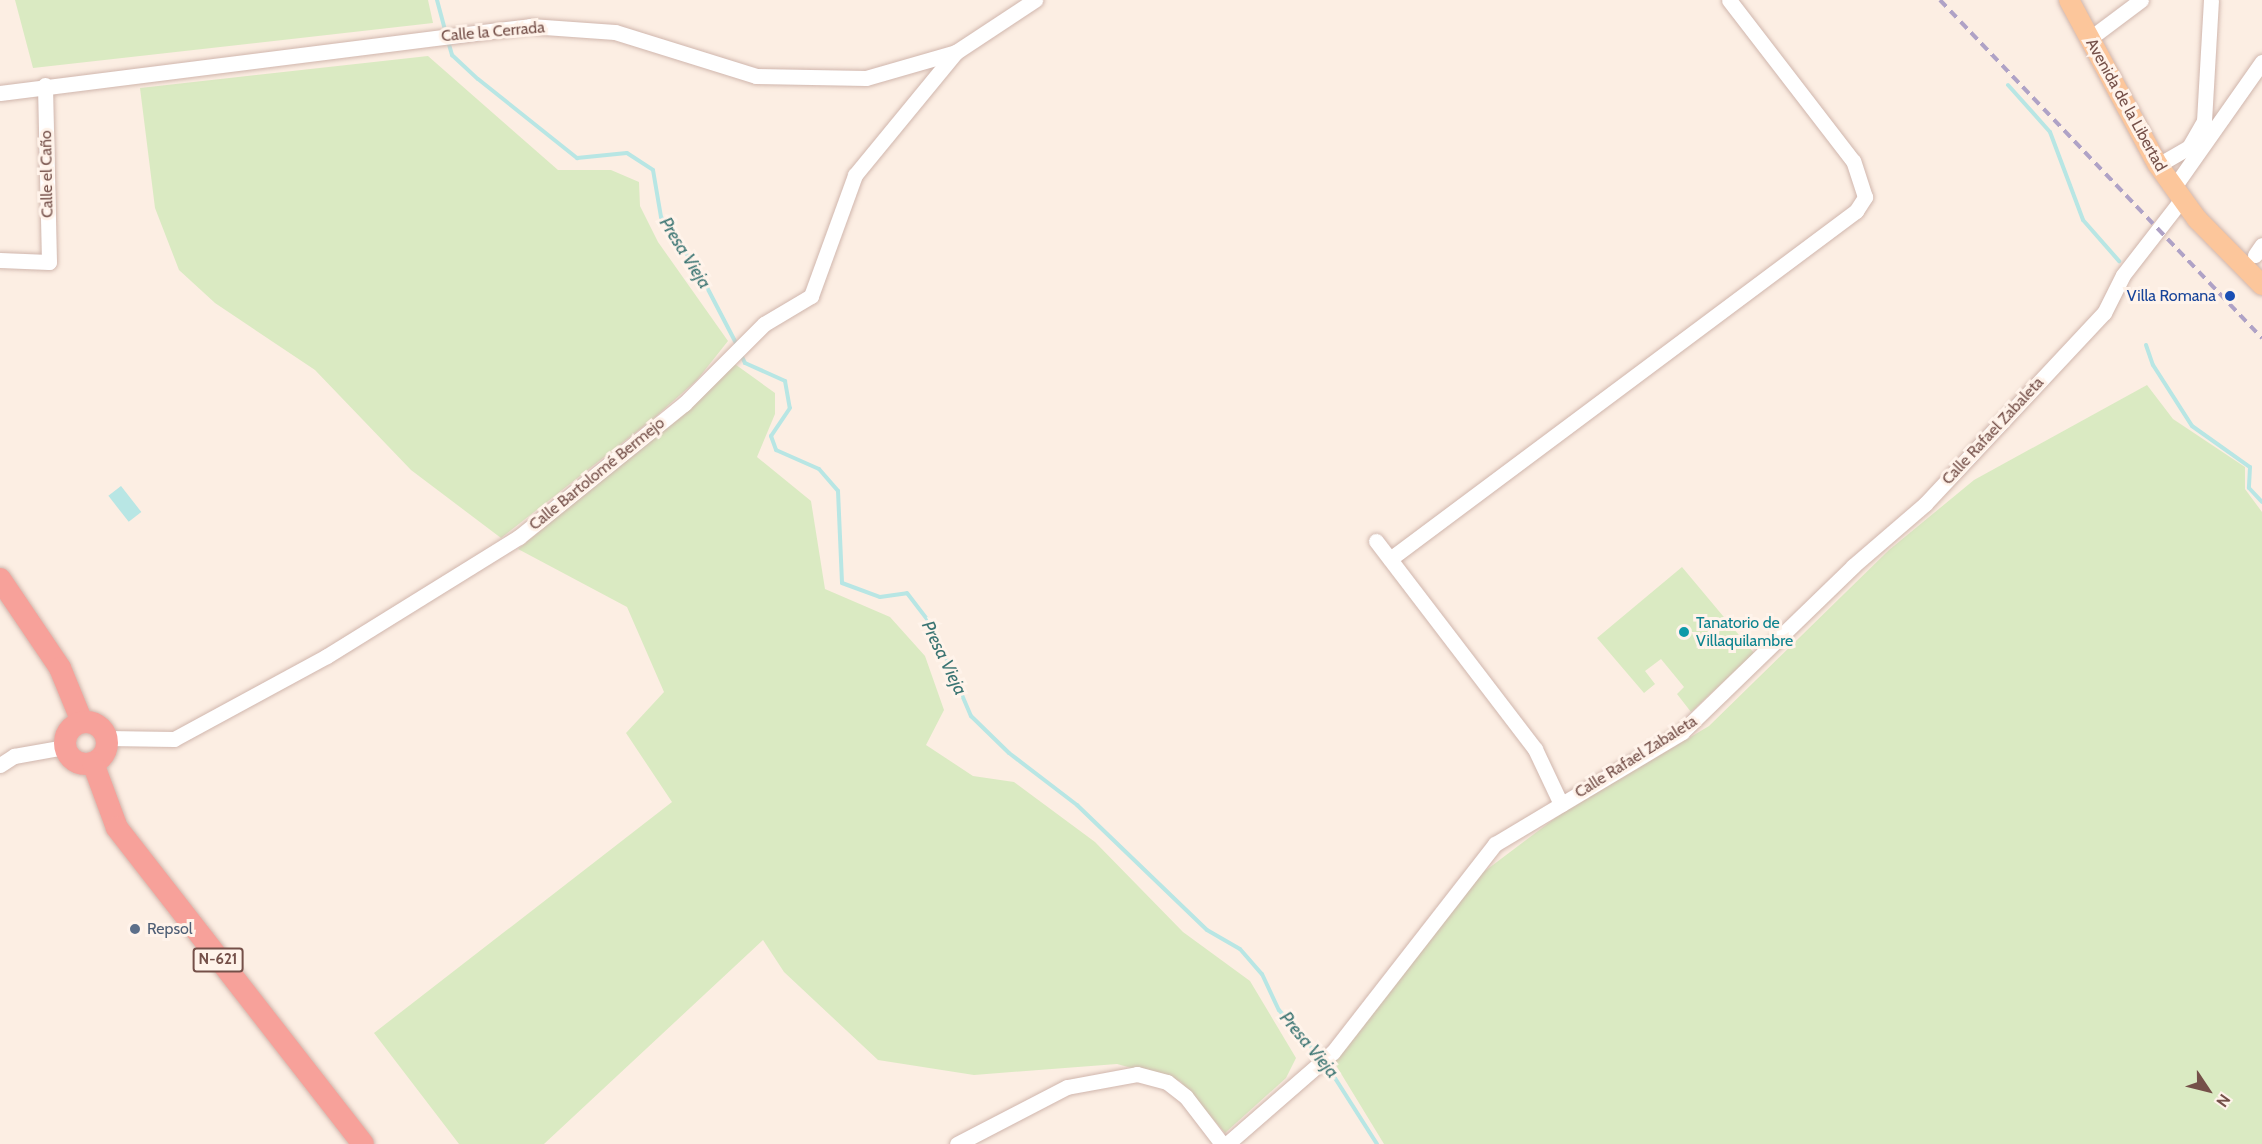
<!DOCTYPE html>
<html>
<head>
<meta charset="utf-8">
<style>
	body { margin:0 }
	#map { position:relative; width:2262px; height:1144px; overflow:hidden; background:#fceee3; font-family:Cabin,sans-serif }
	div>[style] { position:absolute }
	.green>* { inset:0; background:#daeac2 }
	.water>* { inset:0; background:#b8e6e4; transform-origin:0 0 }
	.stream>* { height:4px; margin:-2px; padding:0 2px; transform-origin:2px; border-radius:2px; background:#b8e6e4 }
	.roads { filter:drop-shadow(0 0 2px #d0b6ad) drop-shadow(0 0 2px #d0b6ad) }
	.minor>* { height:15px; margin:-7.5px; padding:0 7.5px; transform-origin:7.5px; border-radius:7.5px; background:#fff }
	.major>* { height:20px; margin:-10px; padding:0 10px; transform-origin:10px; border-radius:10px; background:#fcc69b }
	.highway>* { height:22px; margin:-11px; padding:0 11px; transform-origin:11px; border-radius:11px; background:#f7a19a }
	.highway>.ring { margin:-11px; padding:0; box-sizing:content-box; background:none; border:22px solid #f7a19a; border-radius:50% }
	.rail>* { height:4px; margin-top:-2px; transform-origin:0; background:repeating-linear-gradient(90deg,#afa2c6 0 9px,transparent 0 15px) }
	.dots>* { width:16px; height:16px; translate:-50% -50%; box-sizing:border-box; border:3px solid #fff3ea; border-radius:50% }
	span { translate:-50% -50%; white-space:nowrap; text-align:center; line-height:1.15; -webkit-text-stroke:6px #fff3ea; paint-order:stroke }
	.shield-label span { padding:2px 4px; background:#fff3ea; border:2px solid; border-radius:4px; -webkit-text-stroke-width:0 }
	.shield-label { font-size:15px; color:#755049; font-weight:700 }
	.street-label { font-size:16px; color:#755049 }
	.transit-label { font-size:16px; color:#164399 }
	.right { translate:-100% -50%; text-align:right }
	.culture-label { font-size:16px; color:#0d838f }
	.left { translate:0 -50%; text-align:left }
	.service-label { font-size:16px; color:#4e5e75 }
	.water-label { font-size:18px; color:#3a7472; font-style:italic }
	.north { position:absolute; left:2178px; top:1060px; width:60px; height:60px; -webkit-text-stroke:4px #fff3ea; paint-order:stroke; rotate:125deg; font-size:16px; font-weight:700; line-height:24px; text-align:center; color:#755049 }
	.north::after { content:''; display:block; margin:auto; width:21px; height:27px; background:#755049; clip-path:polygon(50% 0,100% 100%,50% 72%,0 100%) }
</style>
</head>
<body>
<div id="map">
	<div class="green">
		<i style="clip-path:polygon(15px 0,428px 0,433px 23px,33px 68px)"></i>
		<i style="clip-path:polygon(428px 56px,558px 170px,611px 170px,639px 182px,640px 206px,658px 242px,728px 341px,697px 380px,654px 418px,501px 538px,411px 470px,315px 370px,215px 303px,179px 270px,155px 208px,140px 88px)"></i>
		<i style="clip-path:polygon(732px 362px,775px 393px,775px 414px,757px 457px,811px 501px,825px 589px,890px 617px,925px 656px,944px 710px,926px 745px,973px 776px,1014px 782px,1095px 842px,1183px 932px,1250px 981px,1296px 1058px,1286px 1078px,1225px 1133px,1180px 1081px,1117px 1064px,974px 1075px,878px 1060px,784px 972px,763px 940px,544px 1144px,459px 1144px,374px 1033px,672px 802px,626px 733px,664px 692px,627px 607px,518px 549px,681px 417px)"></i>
		<i style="clip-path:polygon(2147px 385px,2173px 419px,2245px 467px,2245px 489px,2262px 512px,2262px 1144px,1384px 1144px,1334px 1062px,1473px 880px,1558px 816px,1709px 726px,1889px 550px,1974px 480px)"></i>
		<i style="clip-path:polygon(1682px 567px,1754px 653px,1691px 712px,1677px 694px,1684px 687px,1661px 659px,1645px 671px,1655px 684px,1644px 693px,1597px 638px)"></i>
	</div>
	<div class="water">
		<i style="left:121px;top:486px;width:33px;height:16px;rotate:52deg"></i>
	</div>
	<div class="stream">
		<i style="left:437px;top:0;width:35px;rotate:75deg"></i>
		<i style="left:448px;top:41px;width:15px;rotate:74deg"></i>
		<i style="left:452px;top:55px;width:35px;rotate:43deg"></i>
		<i style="left:478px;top:79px;width:127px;rotate:38.6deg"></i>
		<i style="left:577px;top:158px;width:50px;rotate:-5.7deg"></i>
		<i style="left:627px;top:153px;width:31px;rotate:33deg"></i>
		<i style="left:653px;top:170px;width:48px;rotate:80.3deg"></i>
		<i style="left:661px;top:217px;width:67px;rotate:55.4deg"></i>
		<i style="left:699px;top:272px;width:82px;rotate:62.5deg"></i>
		<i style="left:2008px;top:85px;width:63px;rotate:48.2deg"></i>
		<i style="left:2050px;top:132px;width:94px;rotate:69.4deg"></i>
		<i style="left:2083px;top:220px;width:55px;rotate:48.7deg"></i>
		<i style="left:2146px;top:345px;width:21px;rotate:71deg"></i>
		<i style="left:2153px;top:365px;width:72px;rotate:57.4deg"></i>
		<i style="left:2192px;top:426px;width:71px;rotate:35.3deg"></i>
		<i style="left:2250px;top:467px;width:21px;rotate:93deg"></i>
		<i style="left:2249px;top:488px;width:19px;rotate:47deg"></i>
		<i style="left:740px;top:352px;width:12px;rotate:66deg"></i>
		<i style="left:745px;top:363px;width:44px;rotate:24.2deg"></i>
		<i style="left:785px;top:381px;width:27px;rotate:80deg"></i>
		<i style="left:790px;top:408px;width:34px;rotate:124deg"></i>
		<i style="left:771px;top:436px;width:15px;rotate:70deg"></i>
		<i style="left:776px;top:450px;width:47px;rotate:23.8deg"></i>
		<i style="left:819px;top:469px;width:29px;rotate:49deg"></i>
		<i style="left:838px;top:491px;width:92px;rotate:87.5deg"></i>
		<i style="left:842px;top:583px;width:40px;rotate:20.2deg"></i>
		<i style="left:880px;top:597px;width:27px;rotate:-8deg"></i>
		<i style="left:907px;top:593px;width:43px;rotate:52.6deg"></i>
		<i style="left:933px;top:627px;width:97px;rotate:66.9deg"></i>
		<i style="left:971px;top:716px;width:53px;rotate:44.2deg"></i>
		<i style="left:1009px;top:753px;width:86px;rotate:37.4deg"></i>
		<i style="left:1077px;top:805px;width:180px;rotate:43.9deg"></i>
		<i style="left:1207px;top:930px;width:38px;rotate:30deg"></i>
		<i style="left:1240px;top:949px;width:33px;rotate:49deg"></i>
		<i style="left:1262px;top:974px;width:40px;rotate:65deg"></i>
		<i style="left:1279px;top:1010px;width:65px;rotate:49.4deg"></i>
		<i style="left:1326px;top:1064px;width:95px;rotate:57.5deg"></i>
	</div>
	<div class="roads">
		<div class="minor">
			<i style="left:2089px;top:39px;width:65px;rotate:-36.9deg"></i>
			<i style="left:0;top:93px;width:534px;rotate:-7.2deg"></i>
			<i style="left:530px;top:26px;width:85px;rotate:4deg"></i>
			<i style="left:615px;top:32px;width:148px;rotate:17.3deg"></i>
			<i style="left:756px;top:76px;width:110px;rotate:1deg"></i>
			<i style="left:866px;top:78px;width:94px;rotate:-16.1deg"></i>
			<i style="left:956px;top:52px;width:95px;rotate:-33.4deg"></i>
			<i style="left:2158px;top:165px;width:36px;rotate:-30deg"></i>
			<i style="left:2189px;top:147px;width:30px;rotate:-60deg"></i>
			<i style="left:2204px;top:121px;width:121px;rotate:-86.7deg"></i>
			<i style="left:2174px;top:187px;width:153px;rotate:-54.9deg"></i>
			<i style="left:2255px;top:255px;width:12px;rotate:-55deg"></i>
			<i style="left:0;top:260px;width:49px;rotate:2.3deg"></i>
			<i style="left:49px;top:262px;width:177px;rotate:-91.3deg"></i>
			<i style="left:1376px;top:541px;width:262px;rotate:52.6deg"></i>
			<i style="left:1535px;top:749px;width:61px;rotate:64.7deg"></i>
			<i style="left:1390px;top:559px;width:582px;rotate:-36.75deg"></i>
			<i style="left:1856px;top:211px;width:17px;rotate:-57deg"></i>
			<i style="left:1865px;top:197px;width:38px;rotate:-108deg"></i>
			<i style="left:1853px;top:161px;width:203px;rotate:-127.6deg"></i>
			<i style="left:107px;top:738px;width:67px;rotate:0.9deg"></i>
			<i style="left:174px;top:739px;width:174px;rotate:-28.5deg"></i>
			<i style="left:327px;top:656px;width:226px;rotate:-31.8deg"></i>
			<i style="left:519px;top:537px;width:212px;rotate:-38.9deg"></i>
			<i style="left:684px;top:404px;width:113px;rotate:-45deg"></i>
			<i style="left:764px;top:324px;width:55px;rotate:-30.8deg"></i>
			<i style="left:811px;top:296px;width:129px;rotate:-70deg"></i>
			<i style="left:855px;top:175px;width:159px;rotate:-50.6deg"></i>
			<i style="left:0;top:765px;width:17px;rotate:-33deg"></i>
			<i style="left:14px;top:756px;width:52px;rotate:-10deg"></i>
			<i style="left:957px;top:1144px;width:124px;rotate:-27.4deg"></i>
			<i style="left:1067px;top:1087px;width:71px;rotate:-10.5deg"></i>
			<i style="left:1137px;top:1074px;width:31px;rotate:15deg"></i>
			<i style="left:1167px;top:1082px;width:24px;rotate:38deg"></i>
			<i style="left:1186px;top:1097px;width:59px;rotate:52.5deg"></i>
			<i style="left:1227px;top:1144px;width:140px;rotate:-41deg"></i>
			<i style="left:1333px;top:1052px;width:264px;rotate:-52.1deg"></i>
			<i style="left:1495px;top:844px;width:218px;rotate:-30.9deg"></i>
			<i style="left:1682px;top:732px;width:238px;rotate:-44.1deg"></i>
			<i style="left:1853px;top:566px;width:95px;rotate:-40.7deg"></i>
			<i style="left:1925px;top:504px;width:262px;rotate:-46.9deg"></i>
			<i style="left:2104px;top:313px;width:42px;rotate:-63.4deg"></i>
			<i style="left:2123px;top:275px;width:96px;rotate:-52.2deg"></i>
		</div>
		<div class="major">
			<i style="left:2069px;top:0;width:187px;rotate:61.7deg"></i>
			<i style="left:2158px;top:165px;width:67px;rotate:54.2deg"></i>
			<i style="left:2197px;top:219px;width:93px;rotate:45.4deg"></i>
		</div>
		<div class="highway">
			<i style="left:0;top:579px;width:107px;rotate:56deg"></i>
			<i style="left:60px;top:668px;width:58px;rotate:67.8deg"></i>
			<i class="ring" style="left:65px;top:722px;width:20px;height:20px"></i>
			<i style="left:93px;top:763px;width:69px;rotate:69.7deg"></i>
			<i style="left:117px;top:828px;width:400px;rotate:52.1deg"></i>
		</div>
	</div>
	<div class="rail">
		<i style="left:1940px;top:0;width:467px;rotate:46.4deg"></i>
	</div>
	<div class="dots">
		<i style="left:2230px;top:296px;background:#1a4fb4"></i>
		<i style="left:1684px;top:632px;background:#0f9aa8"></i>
		<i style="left:135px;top:929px;background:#5c6f8a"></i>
	</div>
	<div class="shield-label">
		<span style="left:218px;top:960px">N-621</span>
	</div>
	<div class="street-label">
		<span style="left:493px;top:32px;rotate:-5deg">Calle la Cerrada</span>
		<span style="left:2126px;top:105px;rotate:61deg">Avenida de la Libertad</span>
		<span style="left:47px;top:174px;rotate:-91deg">Calle el Caño</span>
		<span style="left:1993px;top:431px;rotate:-47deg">Calle Rafael Zabaleta</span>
		<span style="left:597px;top:474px;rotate:-39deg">Calle Bartolomé Bermejo</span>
		<span style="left:1636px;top:757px;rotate:-32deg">Calle Rafael Zabaleta</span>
	</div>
	<div class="transit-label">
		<span class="right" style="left:2216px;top:296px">Villa Romana</span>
	</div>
	<div class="culture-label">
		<span class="left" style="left:1696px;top:632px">Tanatorio de<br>Villaquilambre</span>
	</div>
	<div class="service-label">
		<span class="left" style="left:147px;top:929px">Repsol</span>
	</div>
	<div class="water-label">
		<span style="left:685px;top:253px;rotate:58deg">Presa Vieja</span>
		<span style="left:944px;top:658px;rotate:64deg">Presa Vieja</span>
		<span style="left:1309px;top:1045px;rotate:50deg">Presa Vieja</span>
	</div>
	<div class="north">N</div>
</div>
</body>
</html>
